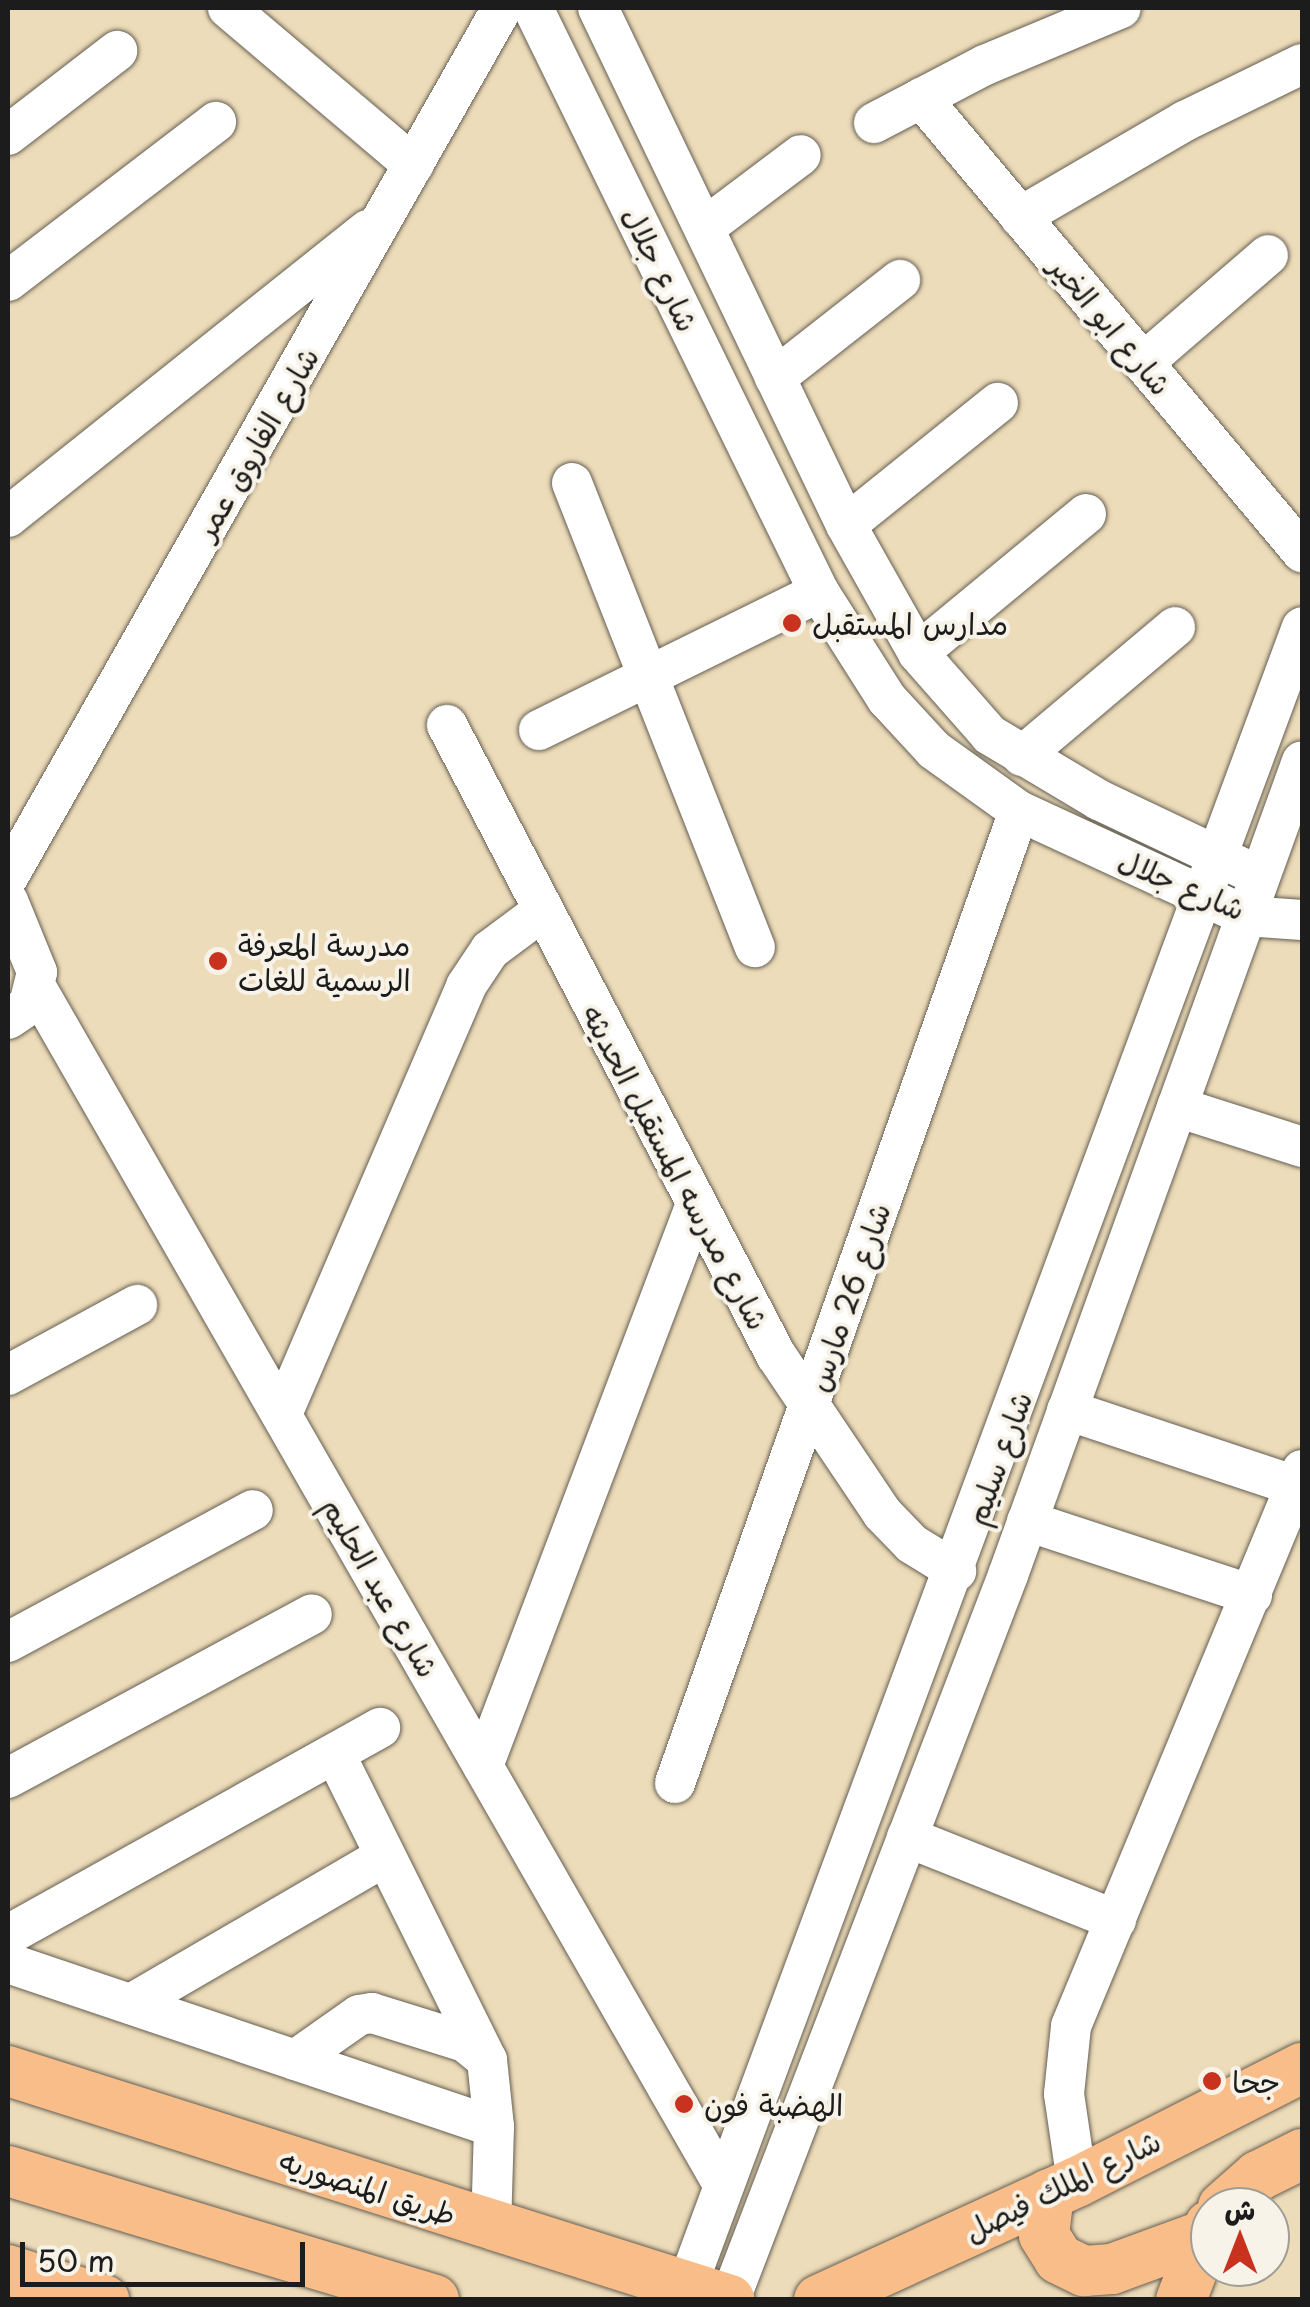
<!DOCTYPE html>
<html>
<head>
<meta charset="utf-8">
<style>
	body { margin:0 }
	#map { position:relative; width:1310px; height:2307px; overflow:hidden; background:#eddcb9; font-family:"Playpen Sans","Playpen Sans Arabic",sans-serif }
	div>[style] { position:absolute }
	.roads { filter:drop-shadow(0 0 2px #655f53) drop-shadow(0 0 2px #655f53) }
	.minor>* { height:40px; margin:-20px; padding:0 20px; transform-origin:20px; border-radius:20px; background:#fff }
	.major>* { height:50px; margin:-25px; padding:0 25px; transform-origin:25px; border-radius:25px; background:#f8bd89 }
	.dots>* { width:28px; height:28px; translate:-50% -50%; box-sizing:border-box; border:5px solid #f7f3e8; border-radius:50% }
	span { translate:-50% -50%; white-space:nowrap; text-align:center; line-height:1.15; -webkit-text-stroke:8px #f7f3e8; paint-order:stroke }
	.street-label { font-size:30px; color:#1c1c1c }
	.poi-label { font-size:30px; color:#1c1c1c }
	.left { translate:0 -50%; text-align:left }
	.frame { position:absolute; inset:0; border:10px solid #1c1c1c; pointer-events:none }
	.north { position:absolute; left:1190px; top:2187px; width:100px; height:100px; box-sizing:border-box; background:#f7f3e8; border:2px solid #9f9d96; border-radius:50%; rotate:0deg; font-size:28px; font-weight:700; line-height:40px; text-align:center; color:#1c1c1c }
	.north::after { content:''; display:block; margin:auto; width:35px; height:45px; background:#c8321e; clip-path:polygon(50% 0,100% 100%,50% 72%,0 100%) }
	.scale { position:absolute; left:20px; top:2242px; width:285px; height:45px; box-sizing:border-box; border:5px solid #1c1c1c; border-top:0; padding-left:12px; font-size:30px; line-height:35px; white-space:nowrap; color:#1c1c1c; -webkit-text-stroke:8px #f7f3e8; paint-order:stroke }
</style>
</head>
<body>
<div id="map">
	<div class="roads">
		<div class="minor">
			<i style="left:228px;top:8px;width:243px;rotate:40.3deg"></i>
			<i style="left:533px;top:8px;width:650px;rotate:63.91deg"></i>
			<i style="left:819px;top:592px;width:127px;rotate:57.6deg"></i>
			<i style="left:887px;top:699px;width:69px;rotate:47.3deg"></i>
			<i style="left:934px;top:750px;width:105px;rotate:35.7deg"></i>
			<i style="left:1019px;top:811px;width:250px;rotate:24.8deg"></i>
			<i style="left:1246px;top:916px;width:56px;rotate:4.1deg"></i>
			<i style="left:598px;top:8px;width:573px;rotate:64.37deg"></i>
			<i style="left:846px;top:525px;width:147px;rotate:60.6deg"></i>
			<i style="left:918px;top:653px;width:109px;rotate:48.7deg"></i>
			<i style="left:990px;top:735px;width:127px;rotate:30.8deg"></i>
			<i style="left:1099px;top:800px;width:158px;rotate:25.4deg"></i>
			<i style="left:921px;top:98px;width:593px;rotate:50deg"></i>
			<i style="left:874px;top:123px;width:125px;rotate:-27.6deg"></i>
			<i style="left:985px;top:65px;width:147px;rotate:-22.7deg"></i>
			<i style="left:8px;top:135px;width:138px;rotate:-37.6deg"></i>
			<i style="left:1020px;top:217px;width:191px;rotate:-30.2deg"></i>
			<i style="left:1185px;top:121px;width:130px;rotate:-26deg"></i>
			<i style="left:704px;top:228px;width:121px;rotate:-37deg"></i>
			<i style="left:8px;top:281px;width:262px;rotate:-37.4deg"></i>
			<i style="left:1143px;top:363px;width:165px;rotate:-40.8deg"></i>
			<i style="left:775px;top:378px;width:159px;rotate:-38.1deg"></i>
			<i style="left:572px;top:483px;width:499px;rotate:68.5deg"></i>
			<i style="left:8px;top:517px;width:460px;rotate:-38.6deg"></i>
			<i style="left:846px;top:525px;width:195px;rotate:-38.8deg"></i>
			<i style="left:918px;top:653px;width:218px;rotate:-39.6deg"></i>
			<i style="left:447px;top:725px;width:711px;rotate:62.43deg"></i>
			<i style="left:776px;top:1355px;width:190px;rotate:56.1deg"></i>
			<i style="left:882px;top:1513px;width:43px;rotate:45.9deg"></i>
			<i style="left:912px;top:1544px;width:52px;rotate:31.5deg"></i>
			<i style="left:539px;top:730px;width:312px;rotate:-26.2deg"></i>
			<i style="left:1022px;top:756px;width:200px;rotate:-40.1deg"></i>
			<i style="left:8px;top:877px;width:1000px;rotate:-60.38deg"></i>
			<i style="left:8px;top:901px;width:77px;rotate:67.8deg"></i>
			<i style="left:37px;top:972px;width:34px;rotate:104deg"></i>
			<i style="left:29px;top:1005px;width:25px;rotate:146deg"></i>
			<i style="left:37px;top:989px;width:1380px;rotate:60.15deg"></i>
			<i style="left:1177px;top:1107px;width:131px;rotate:17.7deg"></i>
			<i style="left:8px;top:1375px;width:147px;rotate:-28.5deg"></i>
			<i style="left:1067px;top:1410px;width:241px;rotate:18.4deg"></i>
			<i style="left:282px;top:1414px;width:466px;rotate:-66.7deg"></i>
			<i style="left:466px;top:986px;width:43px;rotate:-56.3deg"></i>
			<i style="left:490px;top:950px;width:64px;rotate:-36.7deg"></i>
			<i style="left:1027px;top:1521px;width:237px;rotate:18.2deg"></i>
			<i style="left:8px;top:1642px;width:278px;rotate:-28.3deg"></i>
			<i style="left:335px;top:1754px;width:342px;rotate:63.6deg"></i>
			<i style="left:487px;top:2060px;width:67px;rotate:84deg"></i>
			<i style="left:483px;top:1766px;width:601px;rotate:-69.24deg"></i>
			<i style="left:8px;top:1778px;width:345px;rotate:-28.3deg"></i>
			<i style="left:675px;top:1783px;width:1031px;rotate:-70.51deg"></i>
			<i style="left:907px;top:1837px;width:225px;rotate:21.7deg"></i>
			<i style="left:8px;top:1935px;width:426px;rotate:-29.1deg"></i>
			<i style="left:8px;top:1963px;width:513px;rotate:18.65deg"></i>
			<i style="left:494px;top:2127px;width:99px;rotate:91.7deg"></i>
			<i style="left:131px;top:2004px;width:294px;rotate:-30.2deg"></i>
			<i style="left:295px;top:2060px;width:78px;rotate:-35.1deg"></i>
			<i style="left:359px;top:2015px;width:13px;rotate:-9deg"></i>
			<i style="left:372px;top:2013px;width:97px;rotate:17.3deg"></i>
			<i style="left:465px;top:2042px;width:28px;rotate:39deg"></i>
			<i style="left:1077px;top:2182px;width:89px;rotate:-98.4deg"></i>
			<i style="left:1064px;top:2094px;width:68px;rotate:-84.1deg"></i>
			<i style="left:1071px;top:2026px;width:602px;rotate:-67.44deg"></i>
			<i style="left:687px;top:2286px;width:1769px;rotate:-69.66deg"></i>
			<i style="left:730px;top:2299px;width:776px;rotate:-68.99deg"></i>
			<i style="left:1008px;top:1575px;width:865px;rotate:-70.14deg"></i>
		</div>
		<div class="major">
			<i style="left:8px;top:2071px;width:757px;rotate:17.6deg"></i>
			<i style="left:8px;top:2171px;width:445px;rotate:16.8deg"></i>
			<i style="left:1049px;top:2194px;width:41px;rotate:97deg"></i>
			<i style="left:1044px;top:2235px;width:28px;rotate:58deg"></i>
			<i style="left:1059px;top:2259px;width:28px;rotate:26deg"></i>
			<i style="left:1084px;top:2271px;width:28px;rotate:-4deg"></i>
			<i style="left:1112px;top:2269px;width:96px;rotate:-20.1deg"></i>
			<i style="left:1223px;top:2207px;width:47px;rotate:-41.5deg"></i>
			<i style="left:1258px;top:2176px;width:49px;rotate:-26.6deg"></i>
			<i style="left:8px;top:2270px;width:101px;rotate:17.4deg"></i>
			<i style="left:819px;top:2300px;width:284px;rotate:-24.6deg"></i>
			<i style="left:1077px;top:2182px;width:252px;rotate:-26.9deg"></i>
			<i style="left:1181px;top:2300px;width:80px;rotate:-68.9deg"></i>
		</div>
	</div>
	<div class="dots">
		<i style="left:792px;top:623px;background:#c8321e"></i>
		<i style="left:218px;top:961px;background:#c8321e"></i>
		<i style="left:1212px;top:2081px;background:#c8321e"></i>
		<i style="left:684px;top:2104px;background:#c8321e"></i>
	</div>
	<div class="street-label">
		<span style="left:661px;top:269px;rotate:64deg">شارع جلال</span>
		<span style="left:1111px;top:325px;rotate:50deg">شارع ابو الخير</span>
		<span style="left:256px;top:443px;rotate:-60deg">شارع الفاروق عمر</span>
		<span style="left:1182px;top:884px;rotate:23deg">شارع جلال</span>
		<span style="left:676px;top:1167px;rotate:62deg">شارع مدرسه المستقبل الحديثه</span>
		<span style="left:848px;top:1297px;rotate:-71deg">شارع 26 مارس</span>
		<span style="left:998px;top:1458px;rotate:-70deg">شارع سليم</span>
		<span style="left:381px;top:1587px;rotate:60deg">شارع عبد الحليم</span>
		<span style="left:1062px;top:2185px;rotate:-26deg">شارع الملك فيصل</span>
		<span style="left:368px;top:2187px;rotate:18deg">طريق المنصوريه</span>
	</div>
	<div class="poi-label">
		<span class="left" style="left:812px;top:623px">مدارس المستقبل</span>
		<span class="left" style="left:238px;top:961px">مدرسة المعرفة<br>الرسمية للغات</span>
		<span class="left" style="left:1232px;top:2081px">جحا</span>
		<span class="left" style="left:704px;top:2104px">الهضبة فون</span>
	</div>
	<div class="frame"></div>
	<div class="north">ش</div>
	<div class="scale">50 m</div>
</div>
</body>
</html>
